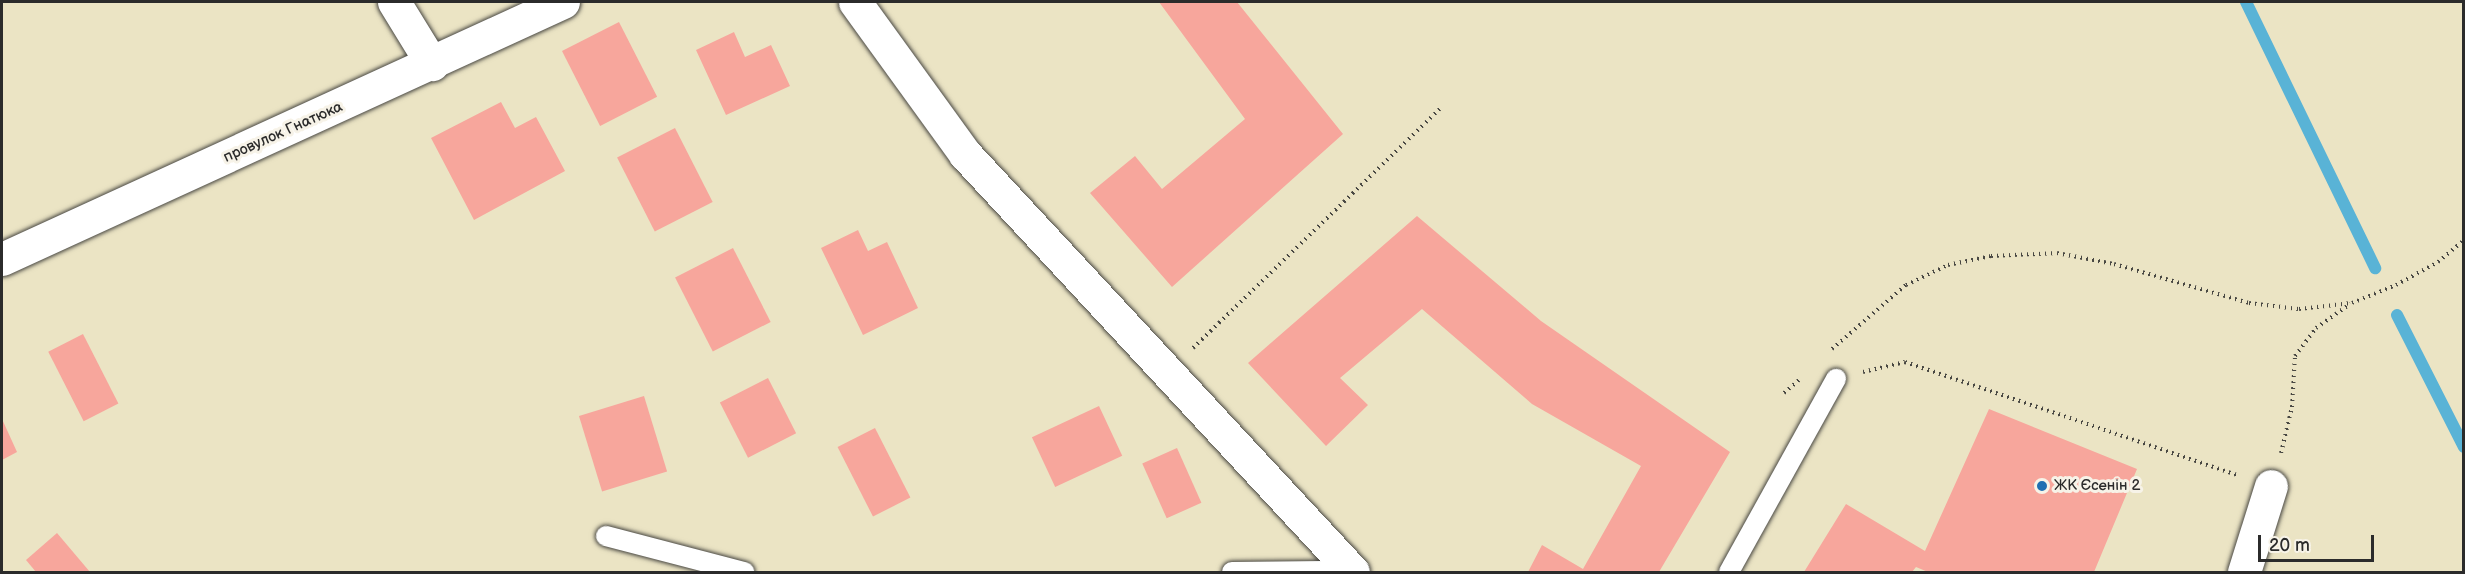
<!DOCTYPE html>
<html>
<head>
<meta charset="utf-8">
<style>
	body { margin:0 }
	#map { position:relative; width:2465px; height:574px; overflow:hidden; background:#ebe4c4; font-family:"Balsamiq Sans",sans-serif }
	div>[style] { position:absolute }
	.stream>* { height:12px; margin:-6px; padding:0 6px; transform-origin:6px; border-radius:6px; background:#59b3d6 }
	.building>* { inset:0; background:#f7a69c; transform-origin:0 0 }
	.path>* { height:4px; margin-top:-2px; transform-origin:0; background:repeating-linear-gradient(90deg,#484742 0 1.5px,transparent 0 6px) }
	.roads { filter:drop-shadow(0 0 2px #484742) drop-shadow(0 0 2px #484742) }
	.lane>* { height:20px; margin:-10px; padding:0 10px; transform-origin:10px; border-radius:10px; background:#fff }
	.street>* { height:33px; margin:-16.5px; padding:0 16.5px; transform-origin:16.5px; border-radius:16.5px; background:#fff }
	.dots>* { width:16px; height:16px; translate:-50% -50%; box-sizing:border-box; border:3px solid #f7f3e8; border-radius:50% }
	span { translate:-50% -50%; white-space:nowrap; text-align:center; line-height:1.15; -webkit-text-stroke:6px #f7f3e8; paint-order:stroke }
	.street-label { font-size:15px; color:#2b2b2b }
	.poi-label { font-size:15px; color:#2b2b2b }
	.left { translate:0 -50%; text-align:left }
	.frame { position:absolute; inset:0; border:3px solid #2b2b2b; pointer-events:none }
	.scale { position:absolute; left:2258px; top:535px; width:116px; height:27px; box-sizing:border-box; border:3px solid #2b2b2b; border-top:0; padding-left:8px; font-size:18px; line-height:21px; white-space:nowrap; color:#2b2b2b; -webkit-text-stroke:4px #f7f3e8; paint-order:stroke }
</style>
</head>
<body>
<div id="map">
	<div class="stream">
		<i style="left:2246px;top:2px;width:296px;rotate:64.1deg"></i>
		<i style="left:2397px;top:315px;width:148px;rotate:63.1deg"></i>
	</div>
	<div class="building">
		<i style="clip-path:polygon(1159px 2px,1237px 2px,1343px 134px,1172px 287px,1090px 193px,1135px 156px,1162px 189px,1245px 119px)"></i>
		<i style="left:619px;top:22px;width:84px;height:64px;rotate:63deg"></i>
		<i style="clip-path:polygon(734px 32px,745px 57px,771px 45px,790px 86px,726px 115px,696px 50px)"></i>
		<i style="clip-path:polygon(501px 102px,515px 128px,536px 117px,565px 171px,474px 220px,431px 138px)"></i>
		<i style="left:675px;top:128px;width:83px;height:65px;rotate:63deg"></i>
		<i style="clip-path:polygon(1417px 216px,1541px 321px,1730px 452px,1659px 572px,1528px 572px,1542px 545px,1583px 569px,1641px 466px,1532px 404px,1422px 309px,1340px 378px,1368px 405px,1326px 446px,1248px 363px)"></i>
		<i style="clip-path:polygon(858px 230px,868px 251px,887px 242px,918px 308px,863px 335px,821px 248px)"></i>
		<i style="left:733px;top:248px;width:83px;height:65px;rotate:63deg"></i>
		<i style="left:83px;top:334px;width:78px;height:39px;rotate:63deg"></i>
		<i style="left:768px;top:378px;width:62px;height:54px;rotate:63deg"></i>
		<i style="left:644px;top:396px;width:79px;height:68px;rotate:73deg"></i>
		<i style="left:1099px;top:406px;width:55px;height:74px;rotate:65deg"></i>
		<i style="clip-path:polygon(1989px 409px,2137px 469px,2094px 572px,1928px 572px,1916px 567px,1912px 572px,1804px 572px,1846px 504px,1925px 551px)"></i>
		<i style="clip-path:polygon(2px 419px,17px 452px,2px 460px)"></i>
		<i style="left:875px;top:428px;width:78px;height:42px;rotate:63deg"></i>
		<i style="left:1177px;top:448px;width:60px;height:38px;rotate:66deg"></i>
		<i style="clip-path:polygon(57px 533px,90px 572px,36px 572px,26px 560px)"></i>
	</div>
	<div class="path">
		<i style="left:1193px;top:348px;width:344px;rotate:-44.1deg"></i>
		<i style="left:1832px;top:349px;width:98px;rotate:-40.9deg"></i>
		<i style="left:1906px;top:285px;width:47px;rotate:-25.5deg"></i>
		<i style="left:1948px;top:265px;width:44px;rotate:-11.8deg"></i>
		<i style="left:1991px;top:256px;width:66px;rotate:-2.6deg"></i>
		<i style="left:2057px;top:253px;width:58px;rotate:10.9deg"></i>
		<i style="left:2114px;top:264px;width:141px;rotate:16.1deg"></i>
		<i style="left:2249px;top:303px;width:50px;rotate:6.8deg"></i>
		<i style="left:2299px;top:309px;width:53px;rotate:-6.5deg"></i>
		<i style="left:2352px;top:303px;width:48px;rotate:-22.2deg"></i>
		<i style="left:2396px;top:285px;width:48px;rotate:-28.7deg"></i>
		<i style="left:2438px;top:262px;width:34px;rotate:-40deg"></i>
		<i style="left:1863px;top:372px;width:43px;rotate:-13.4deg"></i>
		<i style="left:1905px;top:362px;width:351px;rotate:18.8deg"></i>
		<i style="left:1784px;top:393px;width:21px;rotate:-41deg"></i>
		<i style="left:2281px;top:453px;width:47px;rotate:-76.6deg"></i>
		<i style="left:2292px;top:407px;width:51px;rotate:-86.6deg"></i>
		<i style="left:2295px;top:356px;width:35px;rotate:-53deg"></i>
		<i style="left:2316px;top:328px;width:42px;rotate:-35.2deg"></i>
	</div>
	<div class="roads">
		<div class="lane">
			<i style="left:606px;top:536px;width:143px;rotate:14.6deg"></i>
			<i style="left:1232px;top:572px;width:93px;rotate:-0.6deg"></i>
			<i style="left:1325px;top:571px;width:18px;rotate:-22deg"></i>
			<i style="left:1729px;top:572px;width:221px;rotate:-61deg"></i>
		</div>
		<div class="street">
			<i style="left:394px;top:2px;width:73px;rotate:58.5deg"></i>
			<i style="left:855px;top:2px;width:188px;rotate:54.1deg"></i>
			<i style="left:965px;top:154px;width:570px;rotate:47.13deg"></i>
			<i style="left:2px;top:259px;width:617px;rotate:-24.61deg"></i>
			<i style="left:2244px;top:572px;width:90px;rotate:-72.6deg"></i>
		</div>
	</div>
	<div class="dots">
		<i style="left:2042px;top:486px;background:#1f6fb2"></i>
	</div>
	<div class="street-label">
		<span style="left:283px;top:132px;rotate:-24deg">провулок Гнатюка</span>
	</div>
	<div class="poi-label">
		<span class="left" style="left:2054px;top:486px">ЖК Єсенін 2</span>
	</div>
	<div class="frame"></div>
	<div class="scale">20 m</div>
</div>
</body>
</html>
